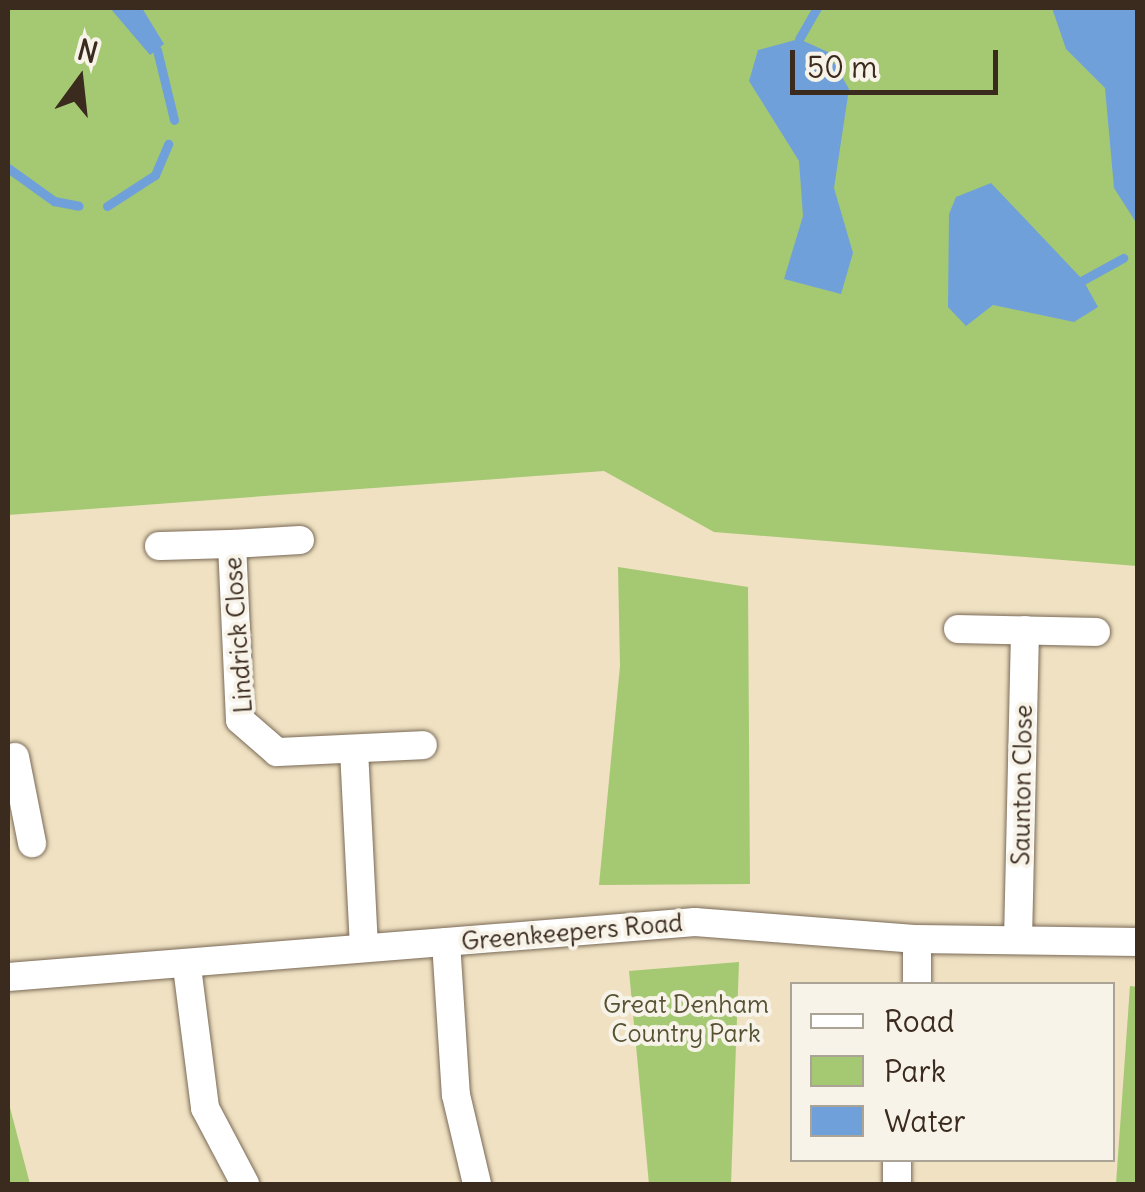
<!DOCTYPE html>
<html>
<head>
<meta charset="utf-8">
<style>
	body { margin:0 }
	#map { position:relative; width:1145px; height:1192px; overflow:hidden; background:#efe1c2; font-family:Delius,sans-serif }
	div>[style] { position:absolute }
	.green>* { inset:0; background:#a5c872 }
	.water>* { inset:0; background:#70a0da }
	.stream>* { height:9px; margin:-4.5px; padding:0 4.5px; transform-origin:4.5px; border-radius:4.5px; background:#70a0da }
	.roads { filter:drop-shadow(0 0 2px #7a6a57) drop-shadow(0 0 2px #7a6a57) }
	.minor>* { height:28px; margin:-14px; padding:0 14px; transform-origin:14px; border-radius:14px; background:#fff }
	span { translate:-50% -50%; white-space:nowrap; text-align:center; line-height:1.15; -webkit-text-stroke:8px #f7f3e8; paint-order:stroke }
	.street-label { font-size:25px; color:#3b2a1e }
	.park-label { font-size:25px; color:#565233 }
	.frame { position:absolute; inset:0; border:10px solid #3b2a1e; pointer-events:none }
	.legend { position:absolute; left:790px; top:982px; width:325px; height:180px; box-sizing:border-box; background:#f7f3e8; border:2px solid #aca397; margin:0; padding:12px 18px; list-style:none; font-size:30px; color:#3b2a1e }
	.legend li { display:flex; align-items:center; gap:20px; height:50px }
	.legend b { width:50px; border:2px solid #aca397 }
	.north { position:absolute; left:30px; top:30px; width:100px; height:100px; -webkit-text-stroke:8px #f7f3e8; paint-order:stroke; rotate:15deg; font-size:28px; font-weight:700; line-height:40px; text-align:center; color:#3b2a1e }
	.north::after { content:''; display:block; margin:auto; width:35px; height:45px; background:#3b2a1e; clip-path:polygon(50% 0,100% 100%,50% 72%,0 100%) }
	.scale { position:absolute; left:790px; top:50px; width:208px; height:45px; box-sizing:border-box; border:5px solid #3b2a1e; border-top:0; padding-left:12px; font-size:30px; line-height:35px; white-space:nowrap; color:#3b2a1e; -webkit-text-stroke:8px #f7f3e8; paint-order:stroke }
</style>
</head>
<body>
<div id="map">
	<div class="green">
		<i style="clip-path:polygon(8px 8px,1137px 8px,1137px 566px,714px 532px,604px 471px,8px 515px)"></i>
		<i style="clip-path:polygon(618px 567px,748px 587px,750px 884px,599px 885px,620px 666px)"></i>
		<i style="clip-path:polygon(739px 962px,731px 1184px,649px 1184px,629px 971px)"></i>
		<i style="clip-path:polygon(1130px 986px,1138px 987px,1137px 1184px,1116px 1184px)"></i>
		<i style="clip-path:polygon(8px 1100px,30px 1184px,8px 1184px)"></i>
	</div>
	<div class="water">
		<i style="clip-path:polygon(110px 8px,142px 8px,164px 44px,150px 55px)"></i>
		<i style="clip-path:polygon(1052px 8px,1137px 8px,1137px 224px,1114px 188px,1105px 88px,1066px 49px)"></i>
		<i style="clip-path:polygon(799px 39px,828px 52px,849px 89px,834px 188px,853px 253px,841px 294px,784px 279px,803px 216px,799px 161px,749px 81px,758px 50px)"></i>
		<i style="clip-path:polygon(991px 183px,1083px 280px,1098px 307px,1074px 322px,993px 305px,966px 326px,948px 307px,949px 214px,956px 197px)"></i>
	</div>
	<div class="stream">
		<i style="left:799px;top:39px;width:36px;rotate:-60deg"></i>
		<i style="left:157px;top:50px;width:72px;rotate:76.3deg"></i>
		<i style="left:8px;top:168px;width:57px;rotate:35.7deg"></i>
		<i style="left:54px;top:201px;width:25px;rotate:11deg"></i>
		<i style="left:107px;top:206px;width:57px;rotate:-32.9deg"></i>
		<i style="left:155px;top:175px;width:34px;rotate:-67deg"></i>
		<i style="left:1083px;top:280px;width:46px;rotate:-28.8deg"></i>
	</div>
	<div class="roads">
		<div class="minor">
			<i style="left:300px;top:540px;width:68px;rotate:176.6deg"></i>
			<i style="left:232px;top:544px;width:176px;rotate:87.4deg"></i>
			<i style="left:240px;top:720px;width:49px;rotate:40.9deg"></i>
			<i style="left:277px;top:752px;width:146px;rotate:-2.7deg"></i>
			<i style="left:159px;top:546px;width:73px;rotate:-1.6deg"></i>
			<i style="left:958px;top:629px;width:138px;rotate:1.2deg"></i>
			<i style="left:354px;top:750px;width:197px;rotate:87.1deg"></i>
			<i style="left:15px;top:757px;width:88px;rotate:78.8deg"></i>
			<i style="left:1018px;top:940px;width:310px;rotate:-88.7deg"></i>
			<i style="left:446px;top:942px;width:153px;rotate:86.3deg"></i>
			<i style="left:456px;top:1095px;width:91px;rotate:76.7deg"></i>
			<i style="left:187px;top:967px;width:142px;rotate:82.7deg"></i>
			<i style="left:205px;top:1108px;width:86px;rotate:62.2deg"></i>
			<i style="left:8px;top:977px;width:689px;rotate:-4.58deg"></i>
			<i style="left:695px;top:922px;width:223px;rotate:4.4deg"></i>
			<i style="left:917px;top:939px;width:221px;rotate:0.8deg"></i>
			<i style="left:917px;top:984px;width:45px;rotate:-90deg"></i>
			<i style="left:897px;top:1184px;width:24px;rotate:-90deg"></i>
		</div>
	</div>
	<div class="street-label">
		<span style="left:238px;top:635px;rotate:-94deg">Lindrick Close</span>
		<span style="left:1022px;top:785px;rotate:-89deg">Saunton Close</span>
		<span style="left:572px;top:932px;rotate:-5deg">Greenkeepers Road</span>
	</div>
	<div class="park-label">
		<span style="left:686px;top:1019px">Great Denham<br>Country Park</span>
	</div>
	<div class="frame"></div>
	<ul class="legend">
	<li><b style="height:12px;background:#fff"></b>Road</li>
	<li><b style="height:28px;background:#a5c872"></b>Park</li>
	<li><b style="height:28px;background:#70a0da"></b>Water</li>
	</ul>
	<div class="north">N</div>
	<div class="scale">50 m</div>
</div>
</body>
</html>
